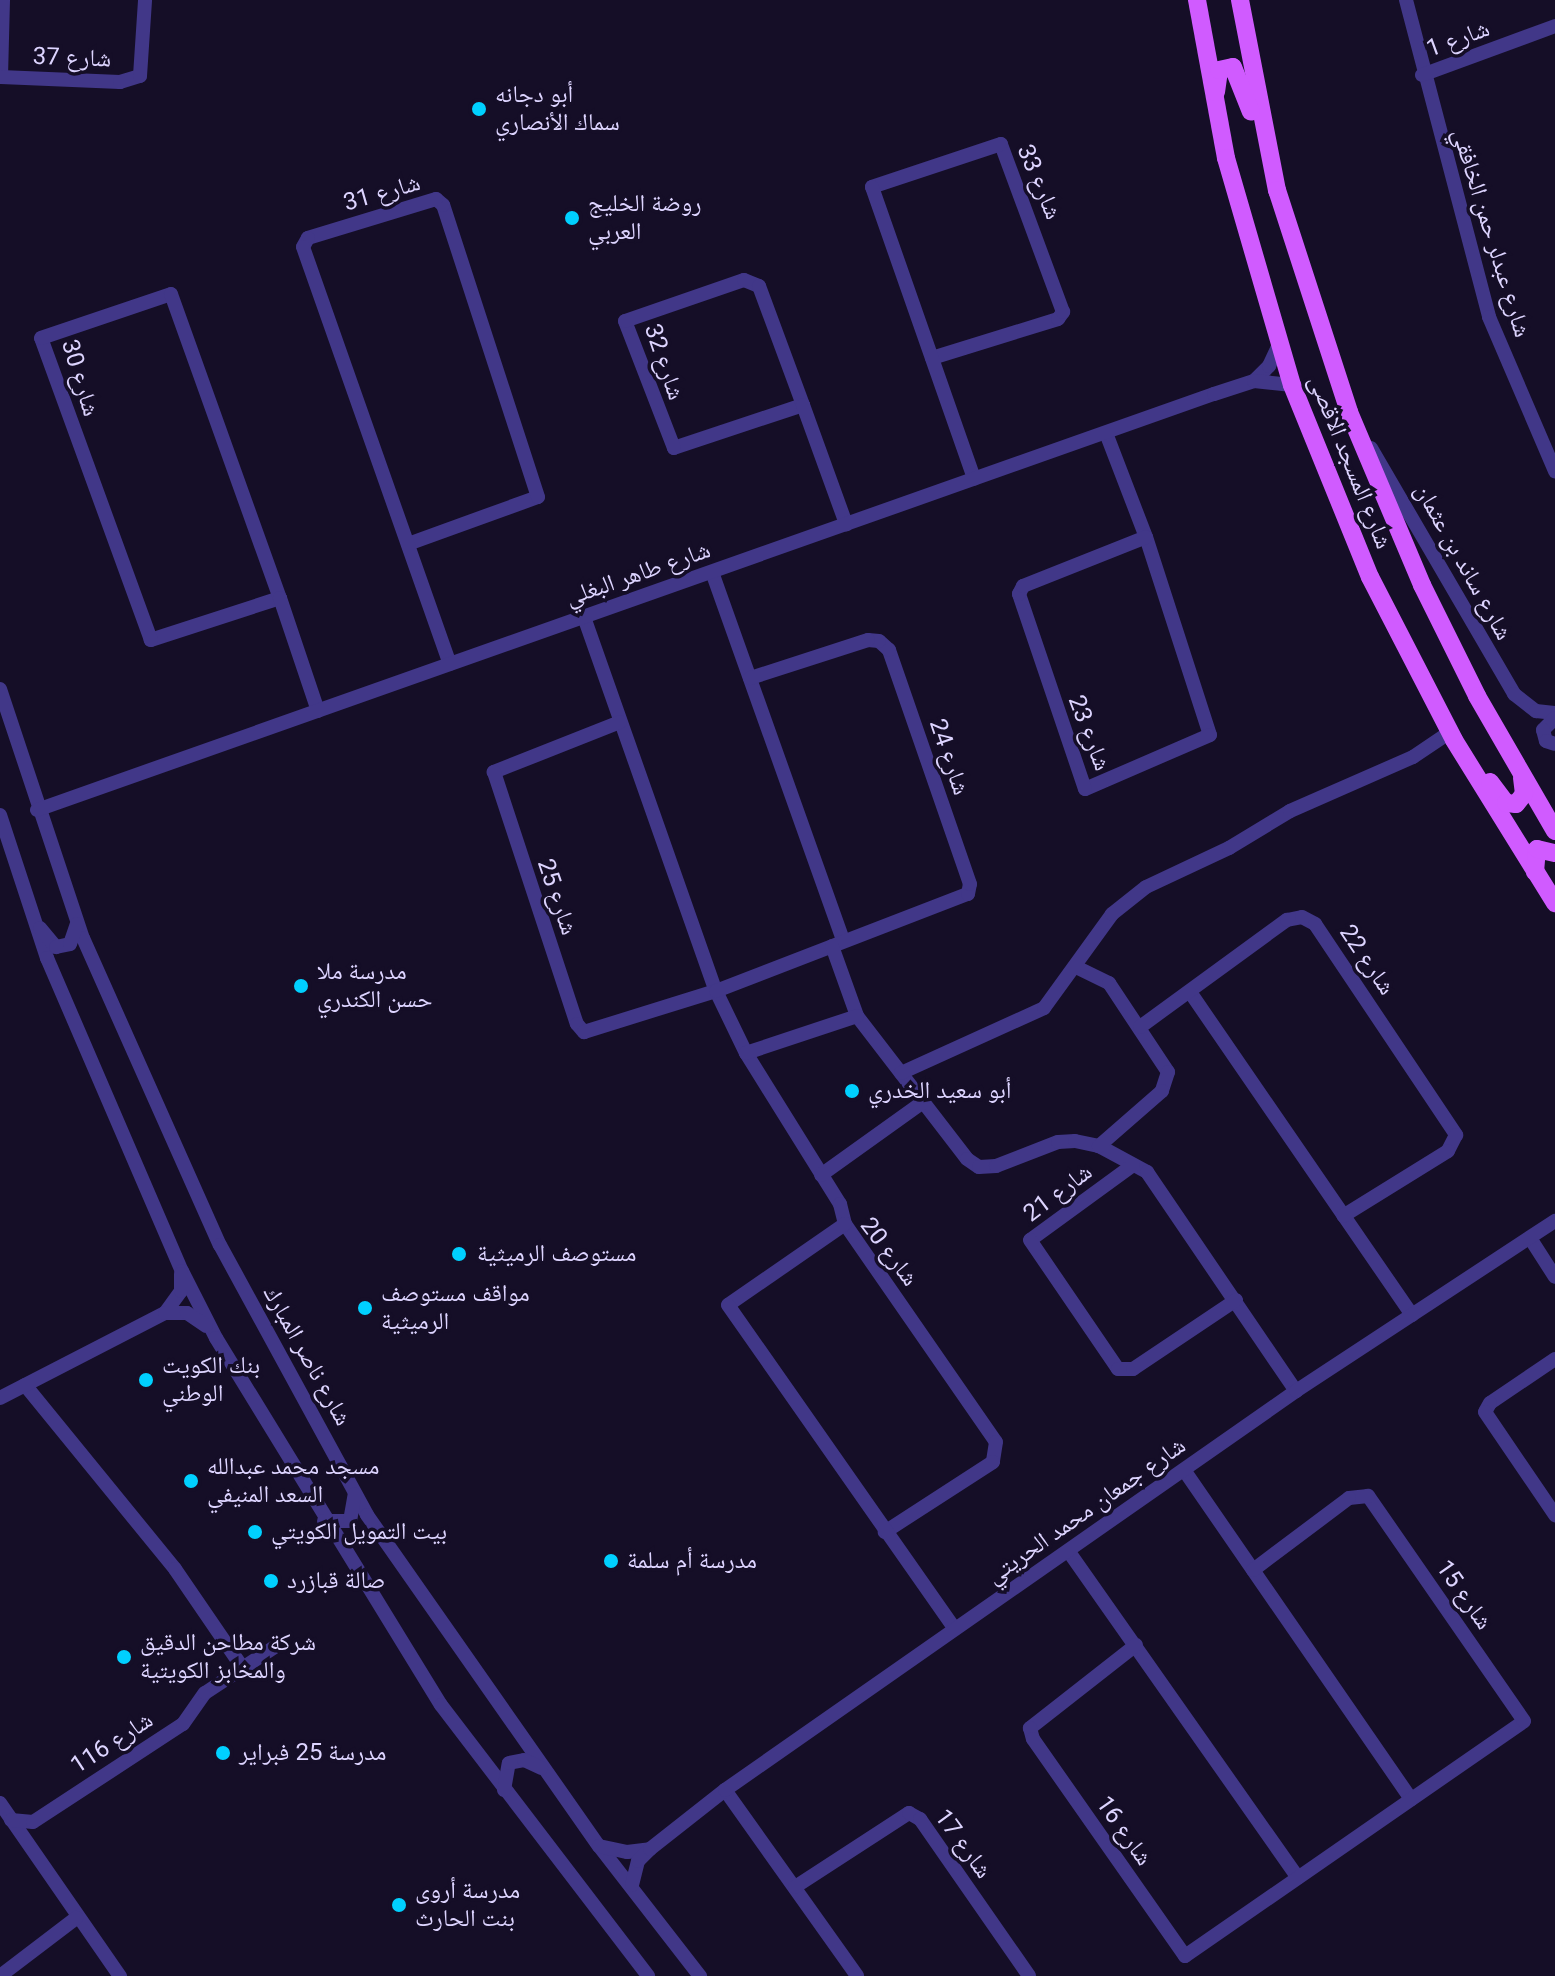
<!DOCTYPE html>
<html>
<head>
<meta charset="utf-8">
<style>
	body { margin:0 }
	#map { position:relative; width:1555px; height:1976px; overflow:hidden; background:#150e27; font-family:Roboto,"Noto Naskh Arabic",sans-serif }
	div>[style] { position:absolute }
	.minor>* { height:14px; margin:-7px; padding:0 7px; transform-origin:7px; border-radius:7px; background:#413788 }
	.major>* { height:18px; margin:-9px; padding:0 9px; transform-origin:9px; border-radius:9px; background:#d05bff }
	.dots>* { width:22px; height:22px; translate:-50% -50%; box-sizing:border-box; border:4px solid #150e27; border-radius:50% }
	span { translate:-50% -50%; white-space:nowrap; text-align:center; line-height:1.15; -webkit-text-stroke:7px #150e27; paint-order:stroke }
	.street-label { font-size:24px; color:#ddd4ff }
	.poi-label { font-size:24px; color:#ddd4ff }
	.left { translate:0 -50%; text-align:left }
</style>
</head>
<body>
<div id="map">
	<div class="minor">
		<i style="left:3px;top:0;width:77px;rotate:91.5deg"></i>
		<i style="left:1px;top:77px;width:119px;rotate:2.4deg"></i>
		<i style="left:120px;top:82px;width:21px;rotate:-17deg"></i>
		<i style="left:140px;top:76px;width:76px;rotate:-86.2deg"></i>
		<i style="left:1406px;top:0;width:328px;rotate:75.3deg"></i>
		<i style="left:1489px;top:317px;width:168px;rotate:66.8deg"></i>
		<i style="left:1422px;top:75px;width:142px;rotate:-20.2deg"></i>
		<i style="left:932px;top:358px;width:132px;rotate:-17.2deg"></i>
		<i style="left:1058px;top:319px;width:9px;rotate:-54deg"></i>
		<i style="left:1063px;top:312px;width:179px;rotate:-110.3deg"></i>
		<i style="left:1001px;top:144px;width:136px;rotate:161.6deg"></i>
		<i style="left:872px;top:187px;width:309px;rotate:70.7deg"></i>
		<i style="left:1254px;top:381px;width:21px;rotate:-45deg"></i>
		<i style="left:1269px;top:366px;width:23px;rotate:-65deg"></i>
		<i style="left:803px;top:405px;width:136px;rotate:161.6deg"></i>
		<i style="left:674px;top:448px;width:136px;rotate:-111.1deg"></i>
		<i style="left:625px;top:321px;width:126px;rotate:-19deg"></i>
		<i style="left:744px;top:280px;width:16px;rotate:22deg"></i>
		<i style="left:759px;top:286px;width:127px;rotate:69.7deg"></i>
		<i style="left:803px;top:405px;width:127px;rotate:70.1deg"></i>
		<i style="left:1106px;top:433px;width:111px;rotate:69deg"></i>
		<i style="left:1146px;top:537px;width:208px;rotate:72.1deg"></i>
		<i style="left:1210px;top:735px;width:136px;rotate:156.6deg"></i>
		<i style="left:1085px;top:789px;width:206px;rotate:-108.7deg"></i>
		<i style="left:1019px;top:594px;width:9px;rotate:-63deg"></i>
		<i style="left:1023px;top:586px;width:132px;rotate:-21.7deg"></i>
		<i style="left:1371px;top:448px;width:285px;rotate:59.8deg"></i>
		<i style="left:1514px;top:694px;width:28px;rotate:38deg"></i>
		<i style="left:1536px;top:711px;width:19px;rotate:6deg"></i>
		<i style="left:408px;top:544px;width:138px;rotate:-19.9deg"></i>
		<i style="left:538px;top:497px;width:307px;rotate:-108deg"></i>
		<i style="left:443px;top:205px;width:9px;rotate:-139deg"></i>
		<i style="left:436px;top:199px;width:134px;rotate:163.1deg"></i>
		<i style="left:308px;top:238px;width:10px;rotate:119deg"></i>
		<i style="left:303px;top:247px;width:442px;rotate:70.6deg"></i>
		<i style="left:712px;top:572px;width:391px;rotate:70.4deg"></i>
		<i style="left:280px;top:598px;width:136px;rotate:162deg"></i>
		<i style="left:151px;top:640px;width:321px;rotate:-110deg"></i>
		<i style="left:41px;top:338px;width:137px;rotate:-18.7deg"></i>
		<i style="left:171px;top:294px;width:323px;rotate:70.3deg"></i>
		<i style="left:280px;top:598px;width:119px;rotate:71.4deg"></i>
		<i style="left:584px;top:617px;width:397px;rotate:70.6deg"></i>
		<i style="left:716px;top:991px;width:69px;rotate:64.2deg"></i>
		<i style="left:746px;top:1053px;width:178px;rotate:58.1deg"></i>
		<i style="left:840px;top:1204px;width:21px;rotate:76deg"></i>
		<i style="left:845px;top:1224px;width:265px;rotate:55.3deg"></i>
		<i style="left:996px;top:1442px;width:20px;rotate:99deg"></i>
		<i style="left:993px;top:1462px;width:129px;rotate:147.1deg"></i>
		<i style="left:0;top:689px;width:262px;rotate:71.6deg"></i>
		<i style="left:83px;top:938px;width:336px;rotate:66deg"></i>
		<i style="left:220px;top:1245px;width:307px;rotate:61.4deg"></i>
		<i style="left:367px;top:1515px;width:404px;rotate:55deg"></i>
		<i style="left:599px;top:1846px;width:165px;rotate:52.2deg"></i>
		<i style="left:1555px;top:718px;width:17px;rotate:135deg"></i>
		<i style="left:1543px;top:730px;width:11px;rotate:75deg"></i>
		<i style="left:1546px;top:741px;width:9px;rotate:18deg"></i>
		<i style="left:620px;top:722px;width:136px;rotate:158.4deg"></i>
		<i style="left:494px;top:772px;width:265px;rotate:71.8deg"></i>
		<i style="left:577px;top:1024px;width:11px;rotate:49deg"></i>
		<i style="left:584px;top:1032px;width:138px;rotate:-17.3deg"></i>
		<i style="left:716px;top:991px;width:270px;rotate:-21.1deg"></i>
		<i style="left:968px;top:894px;width:10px;rotate:-79deg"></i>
		<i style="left:970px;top:884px;width:248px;rotate:-109.1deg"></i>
		<i style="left:889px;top:650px;width:13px;rotate:-138deg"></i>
		<i style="left:879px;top:641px;width:11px;rotate:-175deg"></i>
		<i style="left:868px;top:640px;width:124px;rotate:162.1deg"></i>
		<i style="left:37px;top:810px;width:1248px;rotate:-19.47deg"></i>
		<i style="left:1214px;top:394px;width:42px;rotate:-18deg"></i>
		<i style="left:1254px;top:381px;width:38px;rotate:6deg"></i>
		<i style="left:0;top:815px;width:151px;rotate:71.8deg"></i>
		<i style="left:47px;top:958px;width:341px;rotate:66.7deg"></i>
		<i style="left:182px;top:1271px;width:75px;rotate:63.1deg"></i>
		<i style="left:216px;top:1338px;width:430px;rotate:58.5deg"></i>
		<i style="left:441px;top:1705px;width:341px;rotate:52.6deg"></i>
		<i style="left:40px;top:928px;width:25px;rotate:50deg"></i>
		<i style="left:56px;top:947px;width:14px;rotate:-12deg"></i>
		<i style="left:70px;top:944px;width:21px;rotate:-71deg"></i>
		<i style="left:832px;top:946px;width:74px;rotate:70.3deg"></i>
		<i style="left:857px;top:1016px;width:180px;rotate:52.4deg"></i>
		<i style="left:967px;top:1159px;width:14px;rotate:34deg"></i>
		<i style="left:979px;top:1167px;width:17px;rotate:-3deg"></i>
		<i style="left:996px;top:1166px;width:66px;rotate:-21.2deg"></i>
		<i style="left:1058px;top:1142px;width:17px;rotate:-3deg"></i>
		<i style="left:1075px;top:1141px;width:25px;rotate:12deg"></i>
		<i style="left:1099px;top:1146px;width:55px;rotate:28.4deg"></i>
		<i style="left:1147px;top:1172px;width:265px;rotate:55.8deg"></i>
		<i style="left:1076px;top:967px;width:37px;rotate:26deg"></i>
		<i style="left:1109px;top:983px;width:107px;rotate:56.5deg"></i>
		<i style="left:1168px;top:1072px;width:20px;rotate:108deg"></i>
		<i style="left:1162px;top:1091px;width:84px;rotate:138.9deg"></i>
		<i style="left:1190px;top:992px;width:392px;rotate:55.5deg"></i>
		<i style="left:1140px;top:1027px;width:182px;rotate:-36.1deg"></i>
		<i style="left:1287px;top:920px;width:15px;rotate:-11deg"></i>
		<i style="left:1302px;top:917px;width:15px;rotate:28deg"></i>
		<i style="left:1315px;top:924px;width:254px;rotate:56.2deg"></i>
		<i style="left:1456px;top:1135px;width:18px;rotate:117deg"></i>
		<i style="left:1448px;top:1151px;width:123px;rotate:148.2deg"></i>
		<i style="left:746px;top:1053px;width:117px;rotate:-18.4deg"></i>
		<i style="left:901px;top:1073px;width:157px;rotate:-24.4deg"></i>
		<i style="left:1044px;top:1008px;width:116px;rotate:-54.1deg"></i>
		<i style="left:1112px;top:914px;width:43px;rotate:-38.5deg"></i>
		<i style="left:1146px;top:887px;width:92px;rotate:-25.2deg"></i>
		<i style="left:1229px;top:848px;width:71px;rotate:-31.2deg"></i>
		<i style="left:1290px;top:811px;width:134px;rotate:-23.7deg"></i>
		<i style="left:1413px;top:757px;width:45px;rotate:-34deg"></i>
		<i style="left:1133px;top:1165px;width:127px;rotate:143.9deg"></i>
		<i style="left:1030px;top:1240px;width:156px;rotate:55.7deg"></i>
		<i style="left:1118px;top:1369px;width:15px"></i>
		<i style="left:1133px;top:1369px;width:124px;rotate:-33.8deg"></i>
		<i style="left:821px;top:1175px;width:125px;rotate:-35.6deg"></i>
		<i style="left:845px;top:1224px;width:142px;rotate:145.3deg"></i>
		<i style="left:728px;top:1305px;width:394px;rotate:55deg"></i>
		<i style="left:1530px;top:1238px;width:46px;rotate:57.3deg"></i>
		<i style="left:165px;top:1313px;width:27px;rotate:-54deg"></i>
		<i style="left:181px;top:1291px;width:17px;rotate:-90deg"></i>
		<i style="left:1555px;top:1359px;width:78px;rotate:145.9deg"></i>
		<i style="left:1490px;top:1403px;width:10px;rotate:119deg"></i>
		<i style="left:1485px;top:1412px;width:125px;rotate:55.8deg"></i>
		<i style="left:25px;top:1385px;width:237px;rotate:50.8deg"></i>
		<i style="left:175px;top:1569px;width:119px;rotate:55.6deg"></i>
		<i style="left:0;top:1398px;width:186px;rotate:-27.3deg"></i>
		<i style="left:165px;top:1313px;width:22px"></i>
		<i style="left:187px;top:1313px;width:23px;rotate:34deg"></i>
		<i style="left:1184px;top:1470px;width:400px;rotate:55.4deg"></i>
		<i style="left:324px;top:1521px;width:26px"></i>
		<i style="left:350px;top:1521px;width:27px;rotate:-80deg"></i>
		<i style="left:1069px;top:1552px;width:398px;rotate:54.9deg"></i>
		<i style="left:1136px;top:1645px;width:135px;rotate:141.9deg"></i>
		<i style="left:1030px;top:1728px;width:11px;rotate:75deg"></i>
		<i style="left:1033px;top:1739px;width:265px;rotate:55deg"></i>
		<i style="left:1185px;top:1956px;width:412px;rotate:-34.7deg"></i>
		<i style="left:1524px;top:1721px;width:274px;rotate:-124.7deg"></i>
		<i style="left:1368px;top:1496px;width:19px;rotate:174deg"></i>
		<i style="left:1349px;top:1498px;width:120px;rotate:143.1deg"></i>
		<i style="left:504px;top:1790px;width:27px;rotate:-80deg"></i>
		<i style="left:509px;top:1763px;width:15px;rotate:-11deg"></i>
		<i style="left:524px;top:1760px;width:19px;rotate:25deg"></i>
		<i style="left:725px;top:1790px;width:228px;rotate:54.6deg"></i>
		<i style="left:0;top:1803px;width:211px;rotate:55.3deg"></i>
		<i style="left:11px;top:1820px;width:22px;rotate:5deg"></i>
		<i style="left:33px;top:1822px;width:179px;rotate:-33.2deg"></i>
		<i style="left:183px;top:1724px;width:38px;rotate:-55deg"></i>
		<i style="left:205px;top:1693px;width:85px;rotate:-33.5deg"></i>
		<i style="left:599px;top:1846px;width:29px;rotate:12deg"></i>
		<i style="left:627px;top:1852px;width:23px;rotate:-7deg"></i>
		<i style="left:632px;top:1885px;width:25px;rotate:-76deg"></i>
		<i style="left:638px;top:1861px;width:17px;rotate:-45deg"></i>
		<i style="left:650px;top:1849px;width:95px;rotate:-38.2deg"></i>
		<i style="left:725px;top:1790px;width:697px;rotate:-34.94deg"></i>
		<i style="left:1296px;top:1391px;width:310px;rotate:-33.3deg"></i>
		<i style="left:795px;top:1887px;width:136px;rotate:-33deg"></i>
		<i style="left:909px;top:1813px;width:13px;rotate:29deg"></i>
		<i style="left:920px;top:1819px;width:191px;rotate:55.2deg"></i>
		<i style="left:0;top:1976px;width:96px;rotate:-37.3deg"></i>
	</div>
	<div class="major">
		<i style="left:1197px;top:0;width:161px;rotate:79.6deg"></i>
		<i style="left:1226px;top:158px;width:236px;rotate:73.8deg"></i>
		<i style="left:1292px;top:385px;width:207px;rotate:67.9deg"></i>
		<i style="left:1370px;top:577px;width:183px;rotate:62.7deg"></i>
		<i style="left:1454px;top:740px;width:192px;rotate:58.2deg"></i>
		<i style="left:1240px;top:0;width:194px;rotate:79deg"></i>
		<i style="left:1277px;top:190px;width:233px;rotate:72deg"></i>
		<i style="left:1349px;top:412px;width:188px;rotate:67.1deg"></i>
		<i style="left:1422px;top:585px;width:124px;rotate:63.6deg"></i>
		<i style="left:1477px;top:696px;width:156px;rotate:60deg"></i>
		<i style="left:1216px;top:92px;width:22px;rotate:-82deg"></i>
		<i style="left:1219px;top:70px;width:14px;rotate:-12deg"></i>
		<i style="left:1233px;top:67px;width:48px;rotate:68.2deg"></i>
		<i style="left:1490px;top:782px;width:26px;rotate:53deg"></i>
		<i style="left:1506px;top:803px;width:10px;rotate:6deg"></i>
		<i style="left:1516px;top:804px;width:13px;rotate:-51deg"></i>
		<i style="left:1524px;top:794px;width:16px;rotate:-97deg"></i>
		<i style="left:1535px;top:872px;width:23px;rotate:-85deg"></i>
		<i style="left:1537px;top:849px;width:18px;rotate:13deg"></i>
	</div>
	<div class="dots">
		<i style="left:479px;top:109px;background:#00d0ff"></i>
		<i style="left:572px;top:218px;background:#00d0ff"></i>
		<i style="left:301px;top:986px;background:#00d0ff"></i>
		<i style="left:852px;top:1091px;background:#00d0ff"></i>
		<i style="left:459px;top:1254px;background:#00d0ff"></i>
		<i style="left:365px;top:1308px;background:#00d0ff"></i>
		<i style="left:146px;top:1380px;background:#00d0ff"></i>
		<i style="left:191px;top:1481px;background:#00d0ff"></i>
		<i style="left:255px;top:1532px;background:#00d0ff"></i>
		<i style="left:611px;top:1561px;background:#00d0ff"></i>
		<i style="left:271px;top:1581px;background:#00d0ff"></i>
		<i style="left:124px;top:1657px;background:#00d0ff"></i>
		<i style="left:223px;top:1753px;background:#00d0ff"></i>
		<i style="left:399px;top:1905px;background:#00d0ff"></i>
	</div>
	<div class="street-label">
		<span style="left:1458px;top:39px;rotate:-20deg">شارع 1</span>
		<span style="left:72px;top:58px;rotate:2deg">شارع 37</span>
		<span style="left:1039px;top:182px;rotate:67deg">شارع 33</span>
		<span style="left:382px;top:193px;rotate:-16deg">شارع 31</span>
		<span style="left:1491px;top:233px;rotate:73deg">شارع عبدلر حمن الخافقي</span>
		<span style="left:664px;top:362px;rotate:71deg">شارع 32</span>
		<span style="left:80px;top:378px;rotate:73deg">شارع 30</span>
		<span style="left:1350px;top:462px;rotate:68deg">شارع المسجد الاقصى</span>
		<span style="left:1463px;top:562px;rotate:61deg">شارع ساند بن عثمان</span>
		<span style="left:638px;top:574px;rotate:-19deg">شارع طاهر البغلي</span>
		<span style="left:1089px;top:733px;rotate:69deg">شارع 23</span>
		<span style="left:949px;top:757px;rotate:71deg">شارع 24</span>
		<span style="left:557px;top:897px;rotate:71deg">شارع 25</span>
		<span style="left:1367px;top:960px;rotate:56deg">شارع 22</span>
		<span style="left:1058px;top:1193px;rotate:-37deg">شارع 21</span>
		<span style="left:889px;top:1252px;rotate:53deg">شارع 20</span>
		<span style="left:307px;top:1356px;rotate:61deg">شارع ناصر المبارك</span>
		<span style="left:1086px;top:1511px;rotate:-35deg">شارع جمعان محمد الحريتي</span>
		<span style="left:1464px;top:1595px;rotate:55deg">شارع 15</span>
		<span style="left:112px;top:1743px;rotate:-33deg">شارع 116</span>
		<span style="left:1124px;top:1831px;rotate:55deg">شارع 16</span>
		<span style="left:963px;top:1844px;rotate:54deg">شارع 17</span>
	</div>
	<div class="poi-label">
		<span class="left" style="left:495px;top:109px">أبو دجانه<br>سماك الأنصاري</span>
		<span class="left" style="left:588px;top:218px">روضة الخليج<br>العربي</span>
		<span class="left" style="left:317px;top:986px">مدرسة ملا<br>حسن الكندري</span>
		<span class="left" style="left:868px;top:1091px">أبو سعيد الخدري</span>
		<span class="left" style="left:477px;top:1254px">مستوصف الرميثية</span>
		<span class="left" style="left:381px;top:1308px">مواقف مستوصف<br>الرميثية</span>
		<span class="left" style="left:162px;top:1380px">بنك الكويت<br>الوطني</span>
		<span class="left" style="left:207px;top:1481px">مسجد محمد عبدالله<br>السعد المنيفي</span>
		<span class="left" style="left:271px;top:1532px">بيت التمويل الكويتي</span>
		<span class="left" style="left:627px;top:1561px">مدرسة أم سلمة</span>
		<span class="left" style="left:287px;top:1581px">صالة قبازرد</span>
		<span class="left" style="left:140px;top:1657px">شركة مطاحن الدقيق<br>والمخابز الكويتية</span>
		<span class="left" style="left:239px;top:1753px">مدرسة 25 فبراير</span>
		<span class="left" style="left:415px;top:1905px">مدرسة أروى<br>بنت الحارث</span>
	</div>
</div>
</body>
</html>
